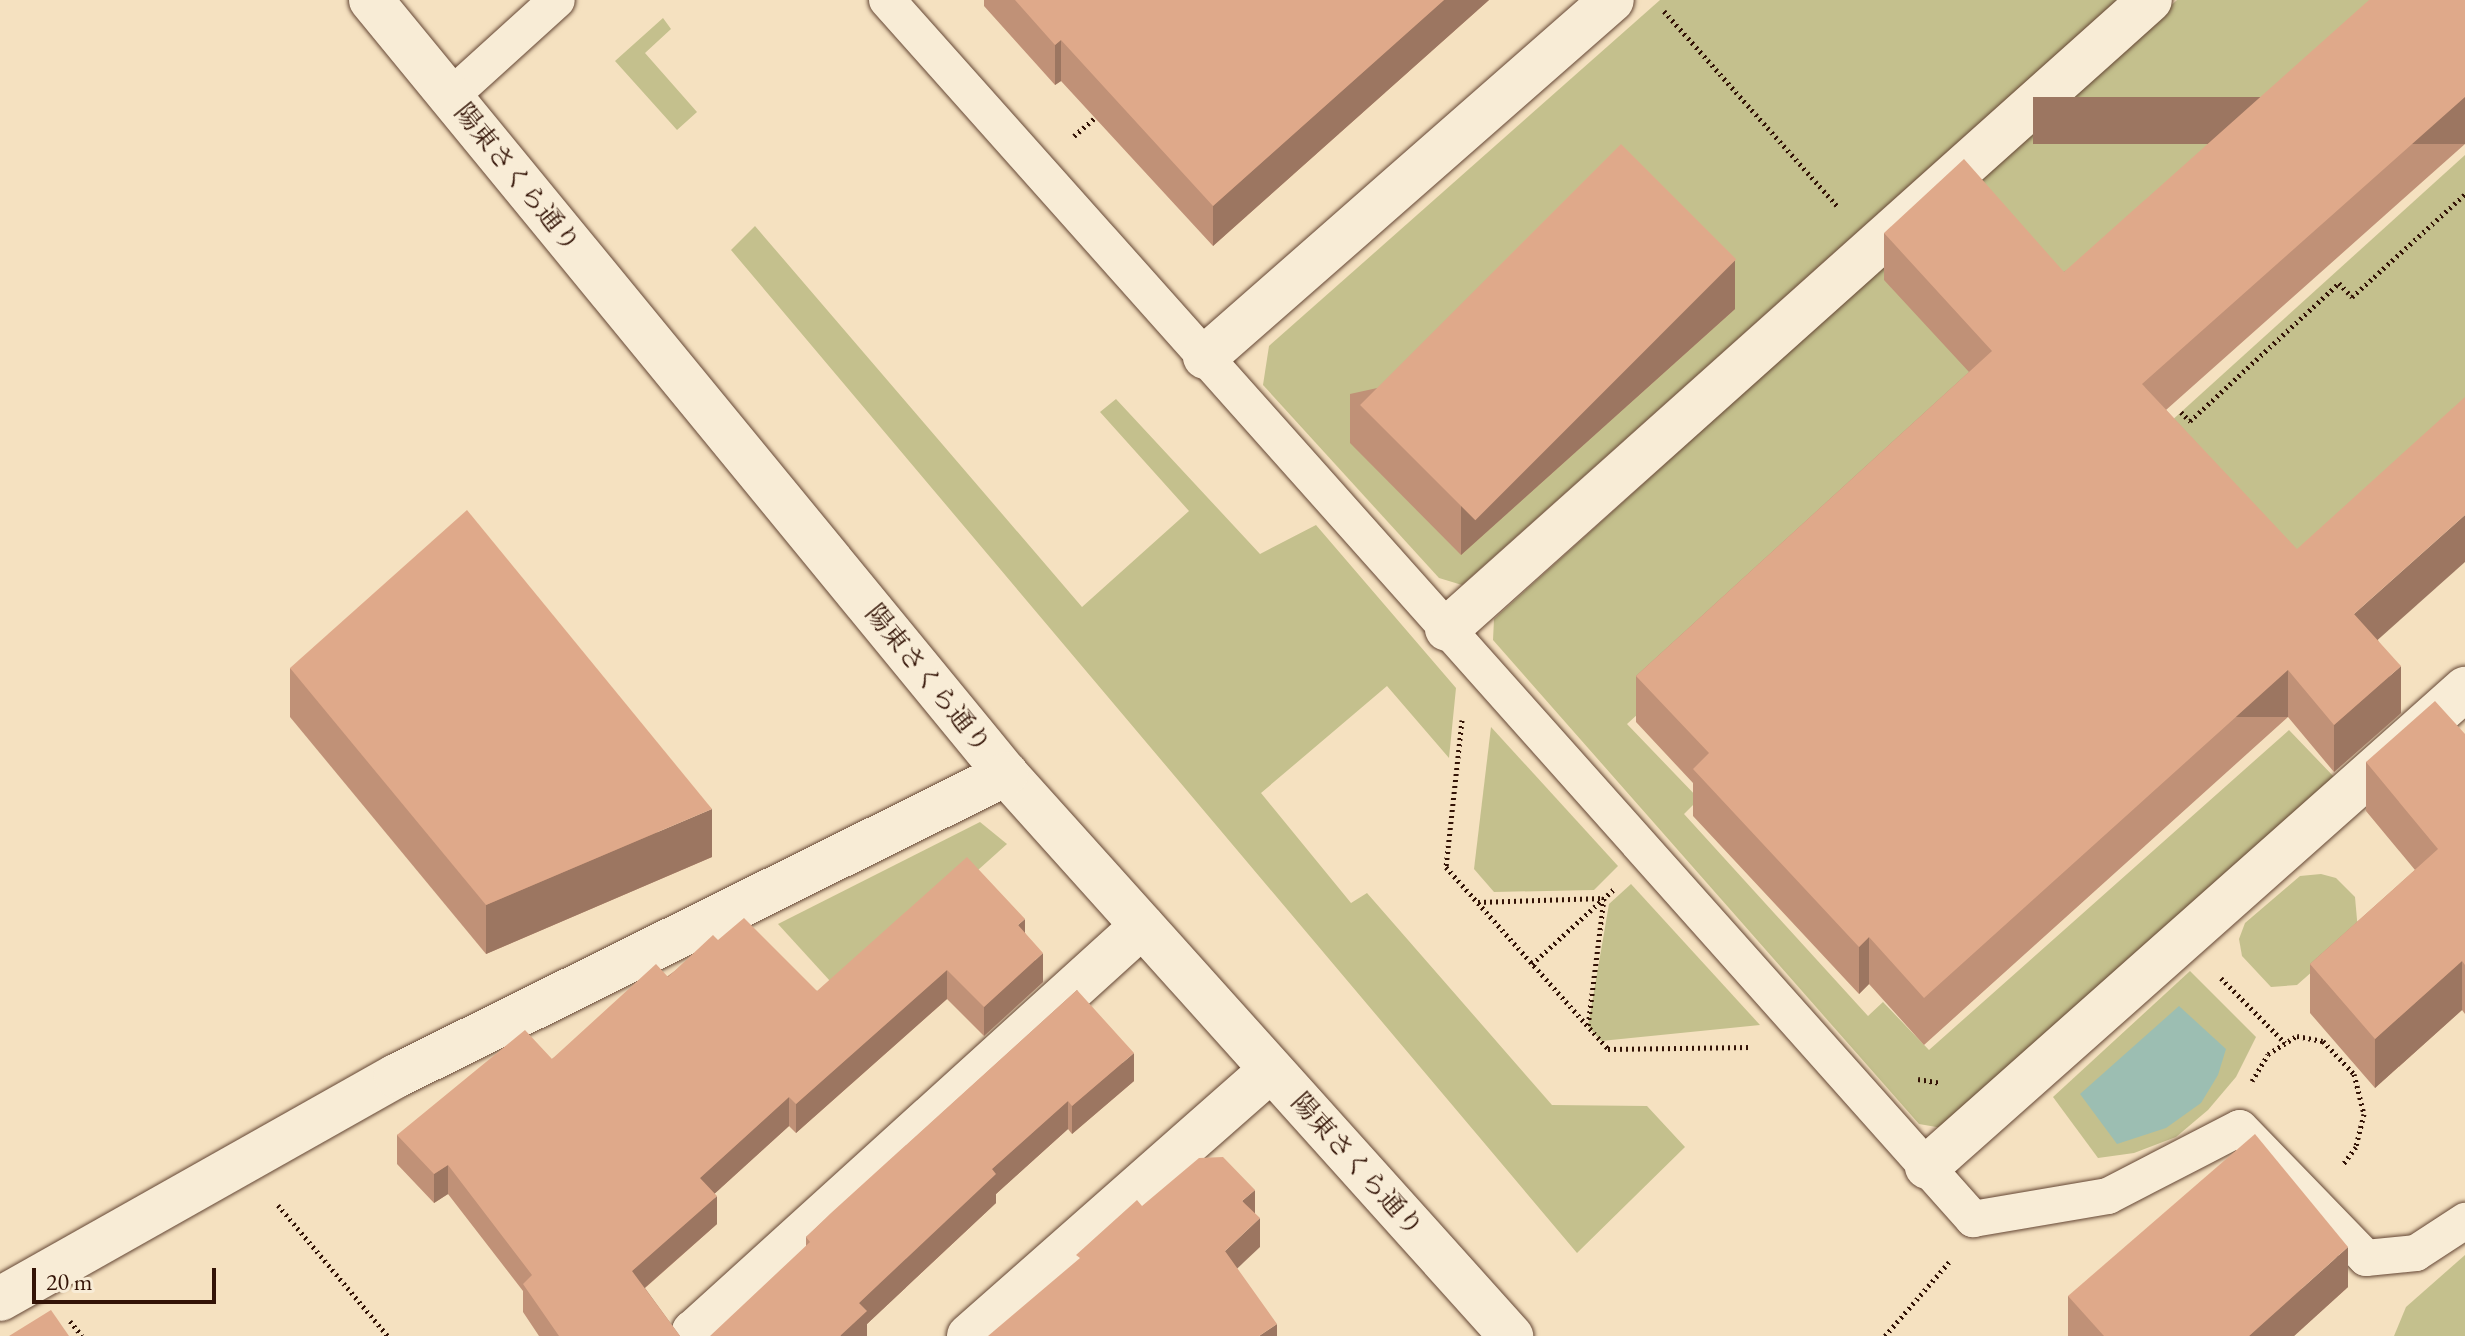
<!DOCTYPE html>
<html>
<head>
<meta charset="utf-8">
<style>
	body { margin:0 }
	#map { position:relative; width:2465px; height:1336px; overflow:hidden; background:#f5e1c0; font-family:"EB Garamond","Noto Serif JP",serif }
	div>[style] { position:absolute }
	.green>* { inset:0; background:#c4c08d }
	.water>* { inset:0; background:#9cbeb2 }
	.path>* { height:5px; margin-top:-2.5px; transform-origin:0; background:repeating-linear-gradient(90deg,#331306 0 2px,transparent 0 6px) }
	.roads { filter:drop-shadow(0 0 2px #644634) drop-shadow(0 0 2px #644634) }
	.service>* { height:36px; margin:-18px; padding:0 18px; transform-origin:18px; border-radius:18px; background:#f8ecd6 }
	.pedestrian>* { height:44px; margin:-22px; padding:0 22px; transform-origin:22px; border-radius:22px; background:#f8ecd6 }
	.minor>* { height:44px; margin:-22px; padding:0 22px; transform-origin:22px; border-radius:22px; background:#f8ecd6 }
	.tertiary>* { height:44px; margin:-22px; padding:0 22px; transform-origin:22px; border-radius:22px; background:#f8ecd6 }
	.wall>* { inset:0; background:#c09177 }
	.shaded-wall>* { inset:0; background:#9c7661; transform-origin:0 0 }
	.building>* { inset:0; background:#dfa98a; transform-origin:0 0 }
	span { translate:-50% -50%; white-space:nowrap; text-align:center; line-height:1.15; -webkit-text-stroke:6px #f8ecd6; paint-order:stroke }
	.street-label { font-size:26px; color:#331306 }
	.scale { position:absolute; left:32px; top:1268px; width:184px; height:36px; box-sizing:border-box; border:4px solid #331306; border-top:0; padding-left:10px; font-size:24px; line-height:28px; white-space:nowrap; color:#331306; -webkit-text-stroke:6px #f8ecd6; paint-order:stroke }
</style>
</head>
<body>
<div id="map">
	<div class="green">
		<i style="clip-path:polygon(1660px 0,2117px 0,1462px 585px,1439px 578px,1263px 385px,1269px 346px)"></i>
		<i style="clip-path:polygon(2177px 0,2420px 0,1627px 724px,1699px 799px,1684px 814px,1868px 1016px,1883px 1002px,1929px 1050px,2289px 730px,2336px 779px,1948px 1129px,1919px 1124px,1493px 640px,1494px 619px)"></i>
		<i style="clip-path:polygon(663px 18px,671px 29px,645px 53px,697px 112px,677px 130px,615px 61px)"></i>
		<i style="clip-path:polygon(2465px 155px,2465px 431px,2297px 583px,2159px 432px)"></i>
		<i style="clip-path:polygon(755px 226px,1082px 607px,1189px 511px,1100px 412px,1116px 399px,1260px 554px,1316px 525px,1456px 688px,1449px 758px,1387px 686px,1261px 793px,1351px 903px,1367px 893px,1552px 1105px,1647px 1106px,1685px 1147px,1577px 1253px,731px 250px)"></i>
		<i style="clip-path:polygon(1491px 727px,1618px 866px,1594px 890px,1494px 892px,1474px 869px)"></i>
		<i style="clip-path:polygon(980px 822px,1007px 844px,841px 993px,778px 924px)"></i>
		<i style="clip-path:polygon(2321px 874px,2336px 878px,2355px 897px,2358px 931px,2297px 985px,2271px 987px,2242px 956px,2239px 939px,2245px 923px,2300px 876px)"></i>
		<i style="clip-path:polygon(1631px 884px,1760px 1025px,1601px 1041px,1588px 1026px,1609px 904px)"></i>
		<i style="clip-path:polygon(2190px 971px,2256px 1037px,2236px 1077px,2208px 1110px,2176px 1137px,2134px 1153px,2098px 1158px,2053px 1097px)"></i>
		<i style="clip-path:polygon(2465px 1255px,2465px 1336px,2394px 1336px,2406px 1307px)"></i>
	</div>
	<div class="water">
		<i style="clip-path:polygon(2179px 1006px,2226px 1049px,2218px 1075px,2201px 1103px,2166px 1128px,2117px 1144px,2080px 1094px)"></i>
	</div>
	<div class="path">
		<i style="left:1664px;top:11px;width:262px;rotate:48.4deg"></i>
		<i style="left:1074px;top:136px;width:35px;rotate:-41deg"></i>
		<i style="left:2181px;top:412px;width:13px;rotate:45deg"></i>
		<i style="left:2190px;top:421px;width:203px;rotate:-42.8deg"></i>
		<i style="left:2339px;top:283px;width:19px;rotate:47deg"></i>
		<i style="left:2352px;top:297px;width:153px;rotate:-42.3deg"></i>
		<i style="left:1462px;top:720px;width:148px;rotate:96.2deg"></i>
		<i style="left:1446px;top:867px;width:244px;rotate:48.3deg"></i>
		<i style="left:1608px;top:1049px;width:143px;rotate:-0.8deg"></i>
		<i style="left:1478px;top:902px;width:126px;rotate:-1.8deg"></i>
		<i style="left:1604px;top:898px;width:129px;rotate:97.1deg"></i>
		<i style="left:1532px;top:964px;width:111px;rotate:-42.4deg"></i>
		<i style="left:2221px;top:978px;width:91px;rotate:45.4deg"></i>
		<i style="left:1918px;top:1079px;width:22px;rotate:10deg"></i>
		<i style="left:2252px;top:1081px;width:31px;rotate:-59deg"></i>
		<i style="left:2268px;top:1054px;width:34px;rotate:-32deg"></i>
		<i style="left:2297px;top:1036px;width:26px;rotate:11deg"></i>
		<i style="left:2323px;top:1041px;width:45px;rotate:46.8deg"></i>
		<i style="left:2354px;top:1074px;width:41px;rotate:76deg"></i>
		<i style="left:2364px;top:1114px;width:34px;rotate:104deg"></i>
		<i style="left:2356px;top:1147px;width:21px;rotate:127deg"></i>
		<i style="left:278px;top:1205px;width:171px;rotate:50deg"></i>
		<i style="left:70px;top:1321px;width:19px;rotate:51deg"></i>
		<i style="left:1885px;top:1336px;width:98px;rotate:-49.1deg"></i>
	</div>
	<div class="roads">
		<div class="service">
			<i style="left:887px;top:0;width:1633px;rotate:48.3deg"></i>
			<i style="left:1973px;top:1219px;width:137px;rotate:-9.7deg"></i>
			<i style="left:2108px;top:1196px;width:148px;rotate:-27.3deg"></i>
			<i style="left:2240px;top:1128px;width:181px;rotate:45.9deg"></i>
			<i style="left:2366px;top:1258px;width:50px;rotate:-5.7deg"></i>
			<i style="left:2416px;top:1253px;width:59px;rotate:-33.1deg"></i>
			<i style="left:450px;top:97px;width:144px;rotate:-42.2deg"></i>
		</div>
		<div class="pedestrian">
			<i style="left:1205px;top:357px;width:541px;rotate:-41.26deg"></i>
			<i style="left:1447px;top:629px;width:943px;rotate:-41.82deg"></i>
			<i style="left:1927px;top:1167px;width:720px;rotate:-41.62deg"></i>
		</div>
		<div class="minor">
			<i style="left:698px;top:1336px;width:6px;rotate:-135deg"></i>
			<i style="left:694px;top:1332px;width:605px;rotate:-42.18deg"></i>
			<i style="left:969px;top:1336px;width:402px;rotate:-41.4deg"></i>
		</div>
		<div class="tertiary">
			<i style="left:371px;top:0;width:1001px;rotate:50.63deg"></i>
			<i style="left:1006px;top:774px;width:756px;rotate:48.06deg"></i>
			<i style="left:0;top:1299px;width:454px;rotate:-29.4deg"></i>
			<i style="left:396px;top:1076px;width:681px;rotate:-26.34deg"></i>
		</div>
	</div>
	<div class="wall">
		<i style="clip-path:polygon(984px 0,1489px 0,1213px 246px,1061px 81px,1055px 85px,984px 6px)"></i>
		<i style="clip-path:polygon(2465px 0,2465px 144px,2166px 410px,2378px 640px,2401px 713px,2334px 772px,2288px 717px,1924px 1045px,1869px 984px,1859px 994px,1693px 816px,1693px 783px,1636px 722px,1636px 676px,1969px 372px,1884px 280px,1884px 233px,2064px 272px)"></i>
		<i style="clip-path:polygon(1735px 309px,1461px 555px,1350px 443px,1350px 394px)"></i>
		<i style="clip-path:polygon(290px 668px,712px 857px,486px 954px,290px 717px)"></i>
		<i style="clip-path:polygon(2465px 734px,2465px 1014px,2462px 1010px,2375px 1088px,2310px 1013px,2310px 964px,2415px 870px,2366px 811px,2366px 762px)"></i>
		<i style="clip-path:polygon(1025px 933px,1043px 982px,984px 1036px,947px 999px,796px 1133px,789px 1126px,714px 1194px,717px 1224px,645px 1288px,680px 1336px,539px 1336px,523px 1312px,523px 1291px,448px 1194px,434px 1203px,397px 1164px,397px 1135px,552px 1059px,718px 940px,817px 991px)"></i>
		<i style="clip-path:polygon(1077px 990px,1134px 1081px,1072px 1134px,1068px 1129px,996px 1194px,996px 1203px,867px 1324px,867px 1336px,806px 1246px,806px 1237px)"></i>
		<i style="clip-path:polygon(2348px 1287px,2294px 1336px,2068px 1336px,2068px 1296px)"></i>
	</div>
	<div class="shaded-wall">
		<i style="clip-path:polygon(1444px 0,1489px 0,1213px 246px,1213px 206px)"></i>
		<i style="clip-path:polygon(1061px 40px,1061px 81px,1055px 85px,1055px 45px)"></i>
		<i style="left:2465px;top:97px;width:47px;height:432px;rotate:90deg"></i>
		<i style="clip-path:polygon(1735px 260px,1735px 309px,1461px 555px,1461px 506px)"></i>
		<i style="clip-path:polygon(2465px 515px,2465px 562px,2354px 661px,2354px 614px)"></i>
		<i style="clip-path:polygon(2401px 666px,2401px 713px,2334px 772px,2334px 725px)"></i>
		<i style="left:2288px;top:670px;width:47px;height:490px;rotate:90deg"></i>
		<i style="clip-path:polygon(712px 809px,712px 857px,486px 954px,486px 905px)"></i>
		<i style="clip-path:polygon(1025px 919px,1025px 948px,1018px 925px)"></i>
		<i style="clip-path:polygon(1869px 937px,1869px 984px,1859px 994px,1859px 947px)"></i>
		<i style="clip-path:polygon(1043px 953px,1043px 982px,984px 1036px,984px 1007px)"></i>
		<i style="clip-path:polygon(2462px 961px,2462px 1010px,2375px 1088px,2375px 1039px)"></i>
		<i style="clip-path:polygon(947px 970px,947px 999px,796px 1133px,796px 1104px)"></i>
		<i style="clip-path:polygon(1134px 1053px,1134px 1081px,1072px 1134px,1072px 1106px)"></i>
		<i style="clip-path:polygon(789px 1097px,789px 1126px,700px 1207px,700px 1178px)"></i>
		<i style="clip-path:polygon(1068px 1101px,1068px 1129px,996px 1194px,996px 1203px,867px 1324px,867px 1336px,840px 1336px,859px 1303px,992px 1169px)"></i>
		<i style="clip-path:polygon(448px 1165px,448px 1194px,434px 1203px,434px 1174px)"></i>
		<i style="clip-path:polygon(1255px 1190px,1255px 1218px,1242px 1201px)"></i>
		<i style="clip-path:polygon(717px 1196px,717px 1224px,632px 1299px,632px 1271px)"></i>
		<i style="clip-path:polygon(1260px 1218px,1260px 1247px,1225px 1280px,1225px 1251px)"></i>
		<i style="clip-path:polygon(2348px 1247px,2348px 1287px,2294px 1336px,2249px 1336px)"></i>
		<i style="clip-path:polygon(1277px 1324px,1277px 1336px,1259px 1336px)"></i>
	</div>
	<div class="building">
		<i style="clip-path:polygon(1015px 0,1444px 0,1213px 206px,1061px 40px,1055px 45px)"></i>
		<i style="clip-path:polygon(2369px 0,2465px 0,2465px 97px,2142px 384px,2297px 549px,2465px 397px,2465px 515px,2354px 614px,2401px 666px,2334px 725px,2288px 670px,1924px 998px,1869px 937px,1859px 947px,1693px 769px,1709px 753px,1636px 676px,1992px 351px,1884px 233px,1964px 159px,2064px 272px)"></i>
		<i style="left:1621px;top:144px;width:163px;height:369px;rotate:45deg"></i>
		<i style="clip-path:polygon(467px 510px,712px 809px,486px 905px,290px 668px)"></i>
		<i style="clip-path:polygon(2435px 701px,2465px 734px,2465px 965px,2462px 961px,2375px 1039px,2310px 964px,2438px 849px,2366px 762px)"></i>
		<i style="clip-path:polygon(967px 857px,1025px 919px,1018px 925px,1043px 953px,984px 1007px,947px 970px,796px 1104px,789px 1097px,700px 1178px,717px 1196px,632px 1271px,680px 1336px,559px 1336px,523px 1284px,532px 1275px,448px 1165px,434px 1174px,397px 1135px,525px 1030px,552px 1059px,656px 964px,668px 977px,713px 935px,718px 940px,744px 918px,817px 991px)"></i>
		<i style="clip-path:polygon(1077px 990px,1134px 1053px,1072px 1106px,1068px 1101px,992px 1169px,996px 1174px,859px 1303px,867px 1311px,840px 1336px,710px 1336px,810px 1242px,806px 1237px,831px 1213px)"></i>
		<i style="clip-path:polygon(2255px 1134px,2348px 1247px,2249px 1336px,2104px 1336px,2068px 1296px)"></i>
		<i style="clip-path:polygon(1223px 1157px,1255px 1190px,1242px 1201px,1260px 1218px,1225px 1251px,1277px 1324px,1259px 1336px,988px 1336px,1080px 1258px,1076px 1255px,1137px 1200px,1142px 1206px,1199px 1158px)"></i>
		<i style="clip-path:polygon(51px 1310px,69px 1336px,9px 1336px)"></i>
	</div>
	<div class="street-label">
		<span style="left:517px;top:178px;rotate:51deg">陽東さくら通り</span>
		<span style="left:928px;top:679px;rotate:51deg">陽東さくら通り</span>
		<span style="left:1357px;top:1165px;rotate:48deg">陽東さくら通り</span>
	</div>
	<div class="scale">20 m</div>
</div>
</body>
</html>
